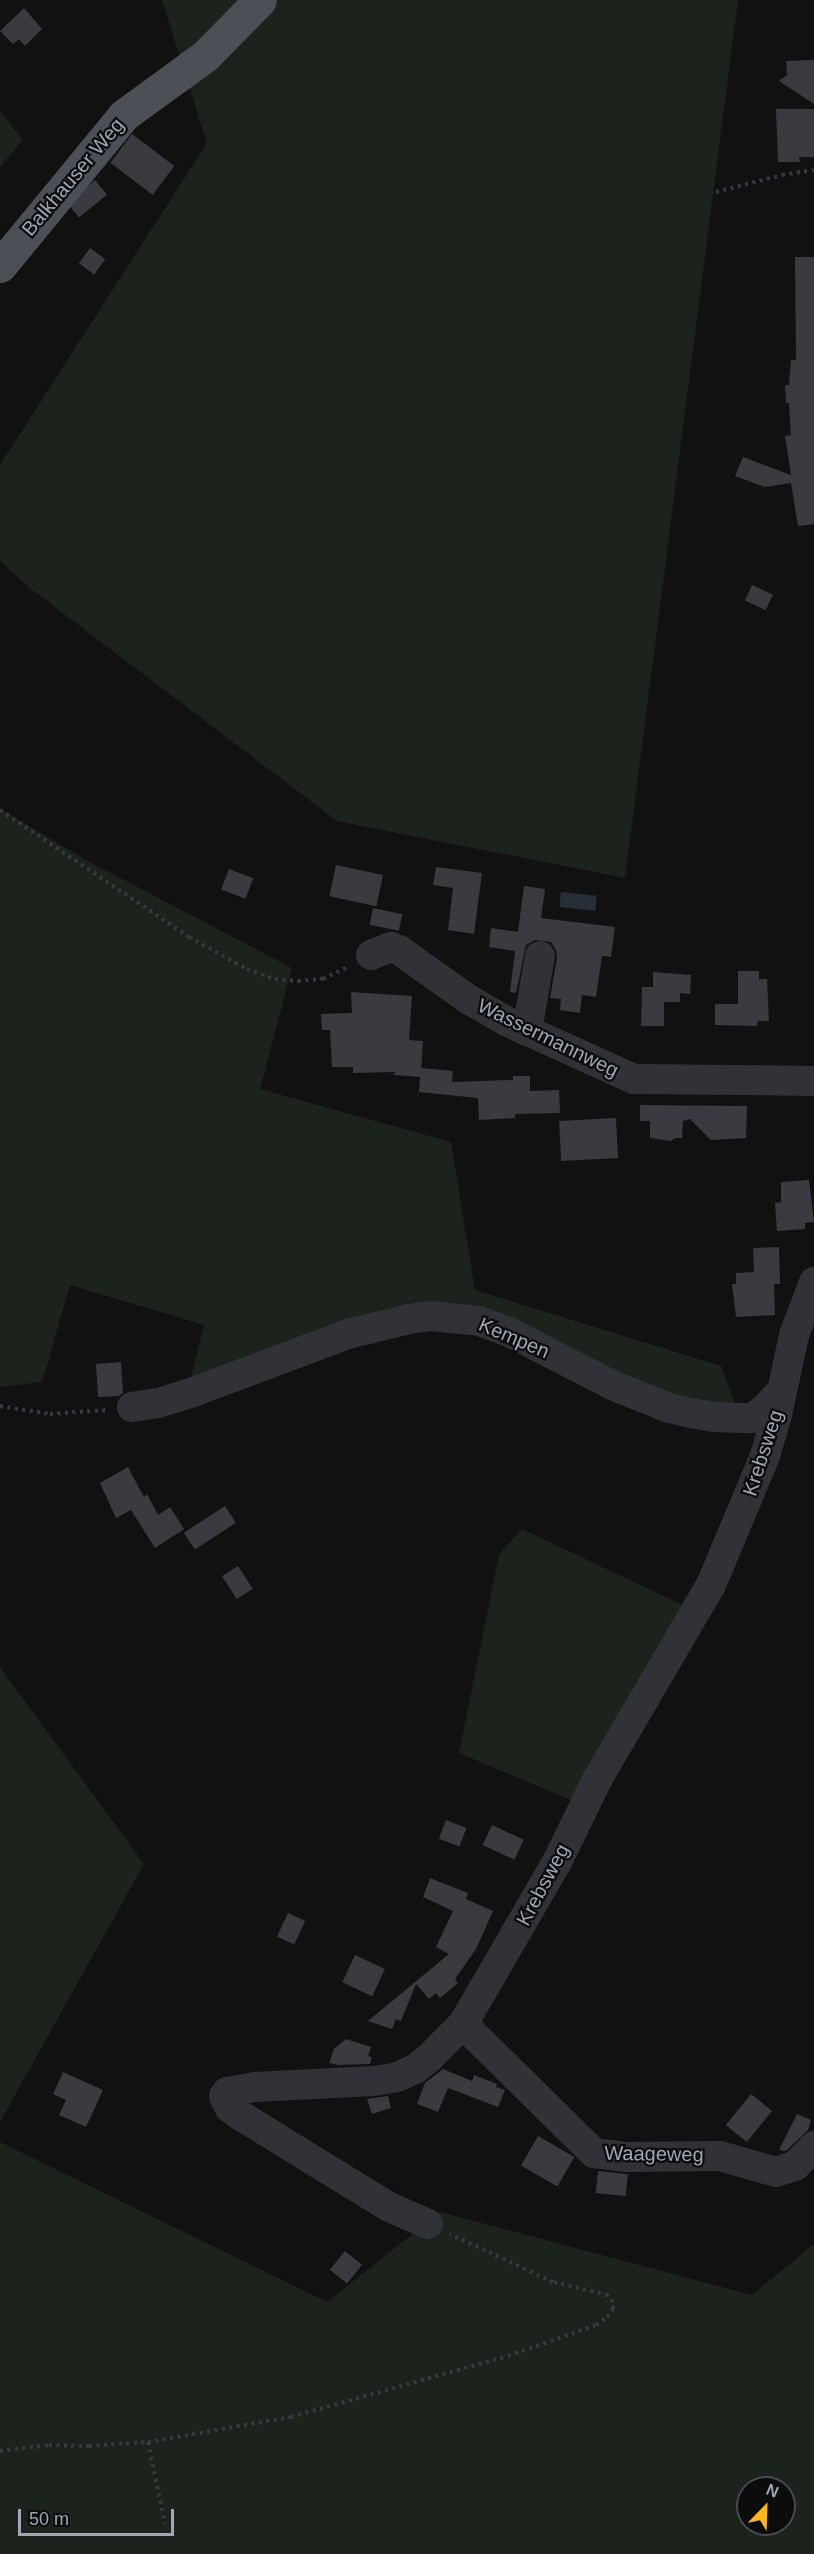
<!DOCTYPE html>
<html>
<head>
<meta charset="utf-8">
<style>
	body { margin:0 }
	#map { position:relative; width:814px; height:2554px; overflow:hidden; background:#111112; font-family:Helvetica,sans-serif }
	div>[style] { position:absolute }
	.green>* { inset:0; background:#1b231c }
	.water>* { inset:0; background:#262f37; transform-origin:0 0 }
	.building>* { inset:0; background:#3a3b41; transform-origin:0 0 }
	.path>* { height:4px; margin-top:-2px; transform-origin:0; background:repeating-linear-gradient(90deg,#37393f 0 3px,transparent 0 7.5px) }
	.minor>* { height:30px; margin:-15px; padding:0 15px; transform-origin:15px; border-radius:15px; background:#313238 }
	.major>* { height:33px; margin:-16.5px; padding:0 16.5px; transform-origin:16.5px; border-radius:16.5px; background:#4d4f57 }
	span { translate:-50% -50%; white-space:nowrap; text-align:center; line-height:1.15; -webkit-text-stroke:4.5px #0c0c0d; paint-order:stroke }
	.street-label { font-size:20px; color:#a0a6b5 }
	.north { position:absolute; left:736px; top:2476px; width:60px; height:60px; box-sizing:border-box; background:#0c0c0d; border:2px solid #474a50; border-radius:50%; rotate:23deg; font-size:16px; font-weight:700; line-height:24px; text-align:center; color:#a0a6b5 }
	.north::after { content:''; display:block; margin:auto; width:21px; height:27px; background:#ffb61c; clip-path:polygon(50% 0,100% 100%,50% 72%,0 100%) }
	.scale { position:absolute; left:18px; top:2509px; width:156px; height:27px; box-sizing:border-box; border:3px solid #a0a6b5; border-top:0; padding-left:8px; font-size:18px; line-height:21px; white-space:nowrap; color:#a0a6b5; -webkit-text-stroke:4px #0c0c0d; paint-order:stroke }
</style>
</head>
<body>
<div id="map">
	<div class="green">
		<i style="clip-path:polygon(162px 0,738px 0,625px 878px,337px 821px,31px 589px,0 561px,0 465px,207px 143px)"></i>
		<i style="clip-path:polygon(0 111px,23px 140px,0 167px)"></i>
		<i style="clip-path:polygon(0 809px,88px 861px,292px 968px,260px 1089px,451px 1142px,475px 1290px,721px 1366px,738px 1411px,696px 1406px,456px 1310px,189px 1385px,204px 1325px,70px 1285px,42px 1382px,0 1387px)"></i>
		<i style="clip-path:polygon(522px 1529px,689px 1608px,573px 1801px,459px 1753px,499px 1554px)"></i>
		<i style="clip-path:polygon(0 1667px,144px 1864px,0 2122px)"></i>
		<i style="clip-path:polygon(evenodd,0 2142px,327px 2302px,440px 2212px,752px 2295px,814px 2244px,814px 2554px,0 2554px,0 2142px,748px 2488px,784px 2488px,784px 2524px,748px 2524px,748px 2488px)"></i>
	</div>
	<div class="water">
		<i style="left:561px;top:892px;width:36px;height:15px;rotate:6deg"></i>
	</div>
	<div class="building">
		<i style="clip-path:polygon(24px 8px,42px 29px,25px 46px,19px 39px,13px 44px,0 31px)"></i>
		<i style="clip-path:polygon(814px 60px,814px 104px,779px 81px,787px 75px,786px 61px)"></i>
		<i style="clip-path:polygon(776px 109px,814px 109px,814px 157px,799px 157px,800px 162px,778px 162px)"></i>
		<i style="left:132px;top:134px;width:53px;height:36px;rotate:37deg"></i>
		<i style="left:95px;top:180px;width:19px;height:36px;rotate:51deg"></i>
		<i style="left:90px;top:248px;width:19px;height:19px;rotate:36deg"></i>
		<i style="clip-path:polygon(795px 257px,814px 257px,814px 524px,798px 526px,791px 483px,765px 487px,735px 476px,743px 457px,791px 475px,785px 436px,791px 435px,789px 403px,786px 403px,785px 385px,789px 385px,791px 360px,796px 360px)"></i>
		<i style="left:752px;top:585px;width:23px;height:17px;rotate:25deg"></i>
		<i style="left:336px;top:865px;width:48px;height:32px;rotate:12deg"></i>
		<i style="clip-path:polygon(436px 867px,482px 873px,474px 934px,448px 930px,453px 888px,433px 885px)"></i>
		<i style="left:229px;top:869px;width:26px;height:22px;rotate:21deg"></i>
		<i style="clip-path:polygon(524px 886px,545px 889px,541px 918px,615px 927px,611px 957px,602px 956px,596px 997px,582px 995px,580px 1013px,560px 1010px,561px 999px,550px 998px,557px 958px,556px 950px,551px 942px,535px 940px,526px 945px,516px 993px,510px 992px,515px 951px,489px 947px,491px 928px,518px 932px)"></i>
		<i style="left:373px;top:908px;width:30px;height:17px;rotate:12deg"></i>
		<i style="clip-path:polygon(738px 971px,759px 971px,759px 979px,767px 979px,769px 1021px,758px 1021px,757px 1026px,715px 1025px,715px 1004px,738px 1004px)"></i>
		<i style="clip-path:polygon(653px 972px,691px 975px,690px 994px,680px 993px,680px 1002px,664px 1002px,664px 1026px,641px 1026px,642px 987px,653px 987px)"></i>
		<i style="clip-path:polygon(351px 992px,412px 996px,409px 1040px,423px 1041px,421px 1072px,421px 1068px,453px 1071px,452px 1082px,513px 1080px,513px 1076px,530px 1076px,530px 1091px,559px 1090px,560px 1113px,515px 1114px,515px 1118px,479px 1120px,478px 1098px,419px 1092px,420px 1077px,394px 1075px,395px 1072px,353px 1073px,353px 1067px,332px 1067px,330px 1030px,322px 1030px,321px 1014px,352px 1013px)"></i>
		<i style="clip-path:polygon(640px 1105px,747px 1106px,746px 1138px,711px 1140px,690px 1119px,683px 1121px,682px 1138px,675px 1138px,671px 1141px,650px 1138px,650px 1121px,640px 1121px)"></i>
		<i style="left:616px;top:1118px;width:40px;height:57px;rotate:87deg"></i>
		<i style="clip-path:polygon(809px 1180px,814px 1222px,805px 1223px,805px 1229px,777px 1231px,775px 1203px,781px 1202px,781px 1182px)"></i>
		<i style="clip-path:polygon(779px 1247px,780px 1284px,774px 1284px,775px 1315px,736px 1317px,732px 1284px,736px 1284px,736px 1273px,754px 1272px,753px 1248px)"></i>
		<i style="clip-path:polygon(121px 1362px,123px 1393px,119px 1396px,98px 1397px,96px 1364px)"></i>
		<i style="clip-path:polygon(128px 1467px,144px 1497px,147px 1494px,158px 1515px,170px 1507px,184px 1529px,155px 1548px,131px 1510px,116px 1518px,100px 1483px)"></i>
		<i style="left:225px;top:1506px;width:20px;height:49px;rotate:57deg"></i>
		<i style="left:238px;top:1566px;width:27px;height:19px;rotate:57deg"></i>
		<i style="left:446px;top:1820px;width:22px;height:20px;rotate:21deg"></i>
		<i style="left:492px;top:1825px;width:35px;height:22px;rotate:25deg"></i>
		<i style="clip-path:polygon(430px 1878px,468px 1893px,466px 1899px,493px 1911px,476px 1949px,455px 1979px,458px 1983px,440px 1998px,436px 1993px,429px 1999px,416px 1984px,401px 2021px,396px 2019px,392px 2029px,368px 2021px,449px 1954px,436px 1947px,453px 1911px,423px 1897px)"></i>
		<i style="left:288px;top:1913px;width:19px;height:26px;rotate:25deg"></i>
		<i style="left:355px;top:1955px;width:33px;height:30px;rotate:25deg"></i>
		<i style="clip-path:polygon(346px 2039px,371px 2047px,368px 2056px,372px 2057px,370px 2064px,338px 2065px,329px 2063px,334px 2049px)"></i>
		<i style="clip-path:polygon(443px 2069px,472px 2081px,474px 2075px,497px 2084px,496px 2087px,505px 2090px,498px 2107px,448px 2088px,438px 2112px,417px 2104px,425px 2083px)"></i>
		<i style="clip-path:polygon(63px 2072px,103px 2090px,86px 2127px,59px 2115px,66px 2100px,53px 2094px)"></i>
		<i style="left:751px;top:2094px;width:27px;height:40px;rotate:39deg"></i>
		<i style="clip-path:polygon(388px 2096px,391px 2108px,372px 2114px,367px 2099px)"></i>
		<i style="clip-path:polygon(797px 2114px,811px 2120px,808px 2130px,786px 2151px,779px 2150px)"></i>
		<i style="left:538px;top:2136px;width:42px;height:34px;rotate:30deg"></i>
		<i style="left:598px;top:2171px;width:30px;height:22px;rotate:6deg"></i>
		<i style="left:345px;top:2251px;width:22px;height:24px;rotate:39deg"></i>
	</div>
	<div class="path">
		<i style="left:716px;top:192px;width:68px;rotate:-14.4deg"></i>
		<i style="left:782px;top:175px;width:32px;rotate:-9deg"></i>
		<i style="left:0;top:810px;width:228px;rotate:33.9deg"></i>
		<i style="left:189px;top:937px;width:66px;rotate:28.9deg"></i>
		<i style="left:247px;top:969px;width:30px;rotate:20deg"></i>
		<i style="left:275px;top:979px;width:23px;rotate:5deg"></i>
		<i style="left:298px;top:981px;width:25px;rotate:-5deg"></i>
		<i style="left:323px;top:979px;width:30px;rotate:-26deg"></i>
		<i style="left:0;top:1406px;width:51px;rotate:9.1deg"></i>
		<i style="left:50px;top:1414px;width:57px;rotate:-4deg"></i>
		<i style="left:148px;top:2442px;width:84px;rotate:78.3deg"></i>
		<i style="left:0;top:2451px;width:49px;rotate:-7deg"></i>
		<i style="left:49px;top:2445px;width:40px;rotate:1.4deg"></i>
		<i style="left:89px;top:2446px;width:59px;rotate:-3.9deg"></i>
		<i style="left:148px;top:2442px;width:145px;rotate:-9.9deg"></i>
		<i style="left:291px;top:2417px;width:225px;rotate:-15.7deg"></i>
		<i style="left:508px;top:2356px;width:93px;rotate:-19.4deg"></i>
		<i style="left:596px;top:2325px;width:14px;rotate:-36deg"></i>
		<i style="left:607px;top:2317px;width:10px;rotate:-53deg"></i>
		<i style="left:613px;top:2309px;width:7px;rotate:-90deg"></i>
		<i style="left:613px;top:2302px;width:9px;rotate:-126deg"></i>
		<i style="left:608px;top:2295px;width:57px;rotate:-166.7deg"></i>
		<i style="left:553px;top:2282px;width:114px;rotate:-155deg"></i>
	</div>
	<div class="minor">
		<i style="left:371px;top:955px;width:22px;rotate:-22deg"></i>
		<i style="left:391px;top:947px;width:9px;rotate:21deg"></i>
		<i style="left:399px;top:950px;width:85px;rotate:35.4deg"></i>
		<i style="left:468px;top:999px;width:44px;rotate:30.1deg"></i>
		<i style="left:506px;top:1021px;width:141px;rotate:24.4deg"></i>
		<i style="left:634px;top:1079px;width:180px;rotate:0.6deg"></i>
		<i style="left:527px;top:1031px;width:76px;rotate:-80.2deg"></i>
		<i style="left:132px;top:1407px;width:26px;rotate:-9deg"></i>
		<i style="left:158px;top:1403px;width:37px;rotate:-17deg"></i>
		<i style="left:193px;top:1392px;width:165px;rotate:-20.5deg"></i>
		<i style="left:348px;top:1334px;width:63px;rotate:-13.8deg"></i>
		<i style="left:409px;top:1319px;width:21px;rotate:-8deg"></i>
		<i style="left:430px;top:1316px;width:49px;rotate:5.8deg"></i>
		<i style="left:479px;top:1321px;width:32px;rotate:20deg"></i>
		<i style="left:509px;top:1332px;width:116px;rotate:27.2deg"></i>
		<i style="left:612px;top:1385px;width:61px;rotate:22deg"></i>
		<i style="left:669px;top:1408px;width:23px;rotate:13deg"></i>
		<i style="left:691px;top:1413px;width:23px;rotate:10deg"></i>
		<i style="left:714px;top:1417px;width:37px;rotate:2deg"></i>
		<i style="left:751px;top:1418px;width:15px;rotate:-32deg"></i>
		<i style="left:764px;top:1410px;width:24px;rotate:-48deg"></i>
		<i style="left:463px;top:2024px;width:184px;rotate:44.6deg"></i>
		<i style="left:594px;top:2153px;width:34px;rotate:7deg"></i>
		<i style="left:628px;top:2157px;width:92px;rotate:-0.6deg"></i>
		<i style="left:720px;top:2156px;width:58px;rotate:15.9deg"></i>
		<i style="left:776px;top:2172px;width:20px;rotate:-18deg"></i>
		<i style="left:795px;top:2166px;width:28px;rotate:-46deg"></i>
		<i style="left:428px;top:2224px;width:43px;rotate:-156.4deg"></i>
		<i style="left:389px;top:2207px;width:174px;rotate:-148.4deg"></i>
		<i style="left:241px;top:2116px;width:14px;rotate:-144deg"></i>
		<i style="left:230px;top:2108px;width:13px;rotate:-117deg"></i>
		<i style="left:224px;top:2096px;width:5px;rotate:-53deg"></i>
		<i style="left:227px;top:2092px;width:27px;rotate:-10deg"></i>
		<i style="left:254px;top:2087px;width:119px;rotate:-2.9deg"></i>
		<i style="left:373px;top:2081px;width:24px;rotate:-9deg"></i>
		<i style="left:397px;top:2077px;width:20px;rotate:-24deg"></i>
		<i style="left:415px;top:2069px;width:18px;rotate:-38deg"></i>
		<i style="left:429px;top:2058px;width:48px;rotate:-45deg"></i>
		<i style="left:463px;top:2024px;width:187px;rotate:-59.9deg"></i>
		<i style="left:557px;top:1862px;width:93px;rotate:-64deg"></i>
		<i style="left:598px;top:1778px;width:224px;rotate:-59.7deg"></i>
		<i style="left:711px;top:1585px;width:140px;rotate:-67.3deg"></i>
		<i style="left:765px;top:1456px;width:43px;rotate:-73.7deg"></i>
		<i style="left:777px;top:1415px;width:82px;rotate:-78deg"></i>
		<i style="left:794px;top:1335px;width:57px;rotate:-69.3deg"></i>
	</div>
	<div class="major">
		<i style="left:0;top:266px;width:195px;rotate:-50.6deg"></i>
		<i style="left:124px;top:115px;width:100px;rotate:-36.1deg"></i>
		<i style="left:205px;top:56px;width:78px;rotate:-45.5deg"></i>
	</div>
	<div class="street-label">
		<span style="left:73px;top:177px;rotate:-50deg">Balkhauser Weg</span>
		<span style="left:548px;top:1038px;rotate:26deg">Wassermannweg</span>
		<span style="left:514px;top:1338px;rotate:23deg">Kempen</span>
		<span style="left:763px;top:1453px;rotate:-72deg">Krebsweg</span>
		<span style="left:543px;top:1885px;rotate:-62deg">Krebsweg</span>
		<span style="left:654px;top:2154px;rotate:1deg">Waageweg</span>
	</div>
	<div class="north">N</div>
	<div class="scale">50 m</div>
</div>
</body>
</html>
